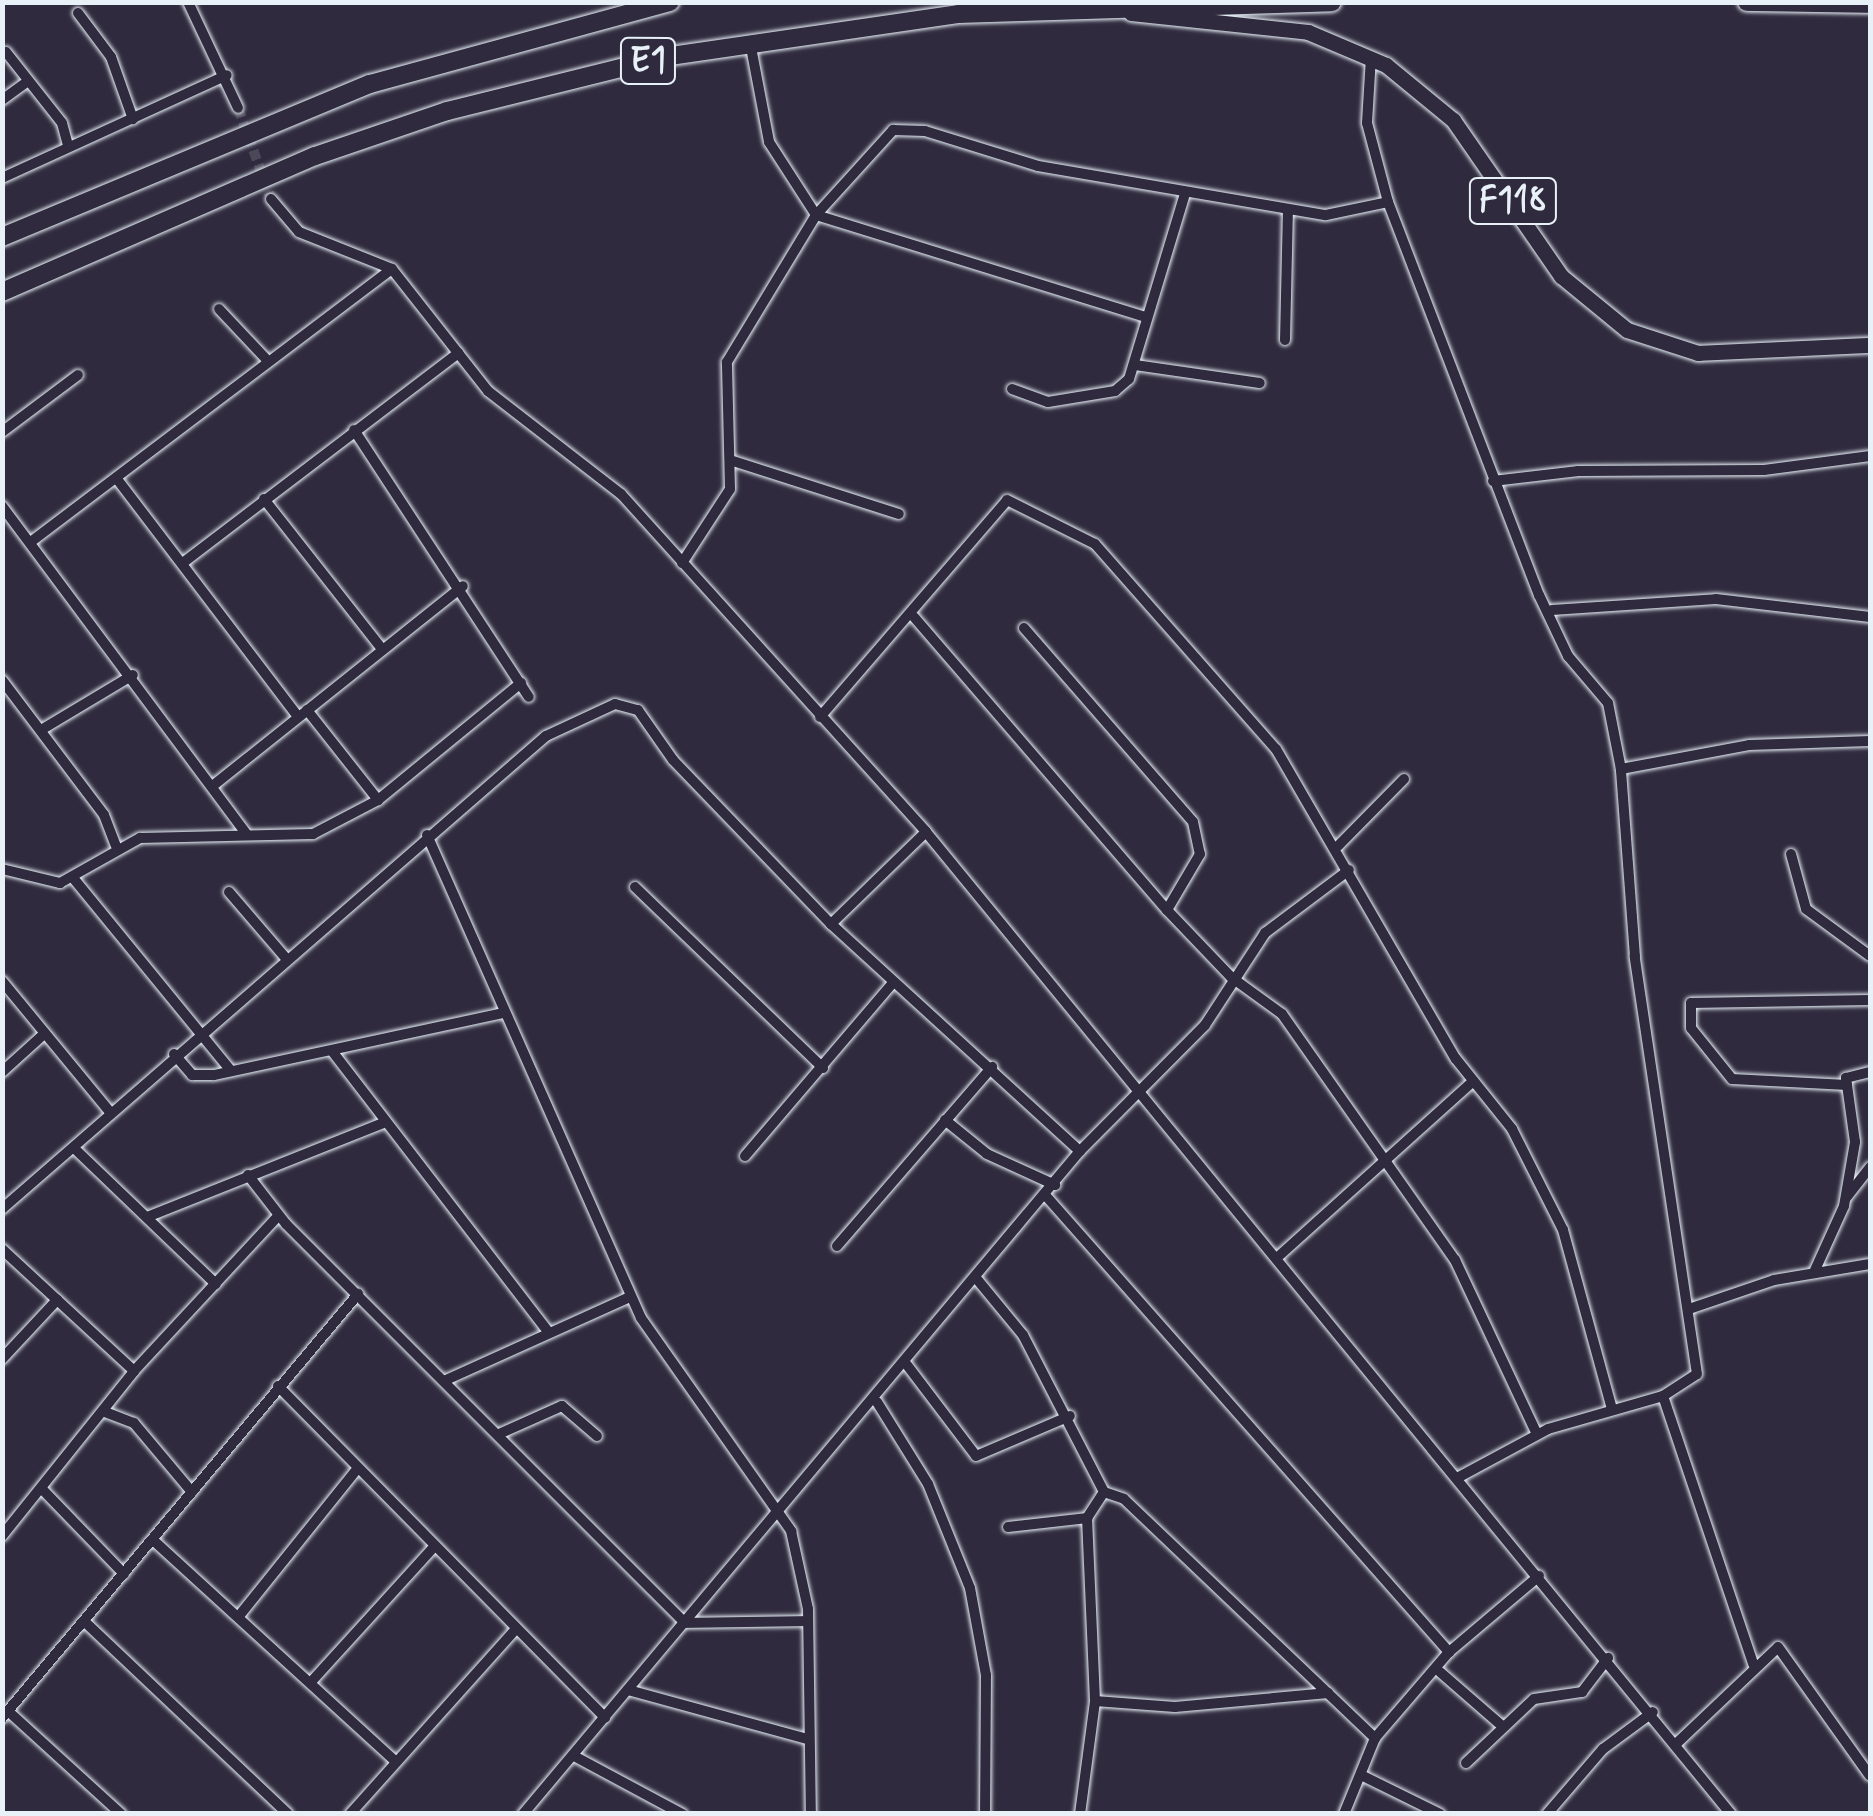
<!DOCTYPE html>
<html>
<head>
<meta charset="utf-8">
<style>
	body { margin:0 }
	#map { position:relative; width:1873px; height:1816px; overflow:hidden; background:#2f2a3d; font-family:Mynerve,sans-serif }
	div>[style] { position:absolute }
	.minor-tunnel>* { height:10px; margin-top:-5px; transform-origin:0; background:repeating-linear-gradient(90deg,#4b4859 0 10px,transparent 0 15px) }
	.roads { filter:drop-shadow(0 0 2px #e8f1f8) drop-shadow(0 0 2px #e8f1f8) }
	.minor>* { height:10px; margin:-5px; padding:0 5px; transform-origin:5px; border-radius:5px; background:#2f2a3d }
	.primary>* { height:15px; margin:-7.5px; padding:0 7.5px; transform-origin:7.5px; border-radius:7.5px; background:#2f2a3d }
	.motorway>* { height:18px; margin:-9px; padding:0 9px; transform-origin:9px; border-radius:9px; background:#2f2a3d }
	span { translate:-50% -50%; white-space:nowrap; text-align:center; line-height:1.15; -webkit-text-stroke:8px #2f2a3d; paint-order:stroke }
	.shield-label span { padding:2px 8px; background:#2f2a3d; border:2px solid; border-radius:8px; -webkit-text-stroke-width:0 }
	.shield-label { font-size:35px; color:#e8f1f8; font-weight:700 }
	.frame { position:absolute; inset:0; border:5px solid #e8f1f8; pointer-events:none }
</style>
</head>
<body>
<div id="map">
	<div class="minor-tunnel">
		<i style="left:238px;top:108px;width:97px;rotate:70.1deg"></i>
	</div>
	<div class="roads">
		<div class="minor">
			<i style="left:188px;top:2px;width:117px;rotate:64.7deg"></i>
			<i style="left:78px;top:13px;width:55px;rotate:53.1deg"></i>
			<i style="left:111px;top:57px;width:66px;rotate:70.5deg"></i>
			<i style="left:750px;top:42px;width:102px;rotate:79.2deg"></i>
			<i style="left:769px;top:142px;width:87px;rotate:57.2deg"></i>
			<i style="left:816px;top:215px;width:345px;rotate:17.2deg"></i>
			<i style="left:6px;top:52px;width:90px;rotate:51.7deg"></i>
			<i style="left:62px;top:123px;width:24px;rotate:75deg"></i>
			<i style="left:1371px;top:57px;width:66px;rotate:93.5deg"></i>
			<i style="left:1367px;top:123px;width:82px;rotate:75.1deg"></i>
			<i style="left:1388px;top:202px;width:421px;rotate:69deg"></i>
			<i style="left:1539px;top:595px;width:68px;rotate:64.6deg"></i>
			<i style="left:1568px;top:656px;width:62px;rotate:49.6deg"></i>
			<i style="left:1608px;top:703px;width:67px;rotate:78.9deg"></i>
			<i style="left:2px;top:100px;width:31px;rotate:-36deg"></i>
			<i style="left:2px;top:178px;width:247px;rotate:-24.6deg"></i>
			<i style="left:271px;top:199px;width:43px;rotate:49.7deg"></i>
			<i style="left:299px;top:232px;width:100px;rotate:21.7deg"></i>
			<i style="left:392px;top:269px;width:155px;rotate:51.8deg"></i>
			<i style="left:488px;top:391px;width:168px;rotate:37.8deg"></i>
			<i style="left:621px;top:494px;width:455px;rotate:47.9deg"></i>
			<i style="left:926px;top:832px;width:1270px;rotate:50.66deg"></i>
			<i style="left:219px;top:309px;width:71px;rotate:46.7deg"></i>
			<i style="left:1285px;top:340px;width:131px;rotate:-88.7deg"></i>
			<i style="left:1135px;top:365px;width:126px;rotate:8.2deg"></i>
			<i style="left:1012px;top:389px;width:38px;rotate:20deg"></i>
			<i style="left:1048px;top:402px;width:68px;rotate:-9.3deg"></i>
			<i style="left:1115px;top:391px;width:18px;rotate:-41deg"></i>
			<i style="left:1129px;top:379px;width:193px;rotate:-73.2deg"></i>
			<i style="left:354px;top:430px;width:319px;rotate:56.8deg"></i>
			<i style="left:2px;top:432px;width:95px;rotate:-36.9deg"></i>
			<i style="left:733px;top:461px;width:174px;rotate:17.7deg"></i>
			<i style="left:117px;top:479px;width:299px;rotate:52.7deg"></i>
			<i style="left:1493px;top:481px;width:86px;rotate:-6.7deg"></i>
			<i style="left:1578px;top:471px;width:186px;rotate:-0.3deg"></i>
			<i style="left:1764px;top:470px;width:107px;rotate:-7.5deg"></i>
			<i style="left:264px;top:499px;width:191px;rotate:51.8deg"></i>
			<i style="left:2px;top:506px;width:410px;rotate:53.3deg"></i>
			<i style="left:32px;top:541px;width:451px;rotate:-37.1deg"></i>
			<i style="left:184px;top:562px;width:345px;rotate:-37.3deg"></i>
			<i style="left:682px;top:563px;width:88px;rotate:-57deg"></i>
			<i style="left:730px;top:489px;width:127px;rotate:-91.4deg"></i>
			<i style="left:727px;top:362px;width:172px;rotate:-58.8deg"></i>
			<i style="left:816px;top:215px;width:115px;rotate:-47.8deg"></i>
			<i style="left:893px;top:130px;width:32px;rotate:2deg"></i>
			<i style="left:925px;top:131px;width:118px;rotate:17.2deg"></i>
			<i style="left:1038px;top:166px;width:292px;rotate:9.7deg"></i>
			<i style="left:1326px;top:215px;width:63px;rotate:-11.8deg"></i>
			<i style="left:1552px;top:610px;width:164px;rotate:-3.8deg"></i>
			<i style="left:1716px;top:599px;width:155px;rotate:6.7deg"></i>
			<i style="left:914px;top:617px;width:387px;rotate:49.2deg"></i>
			<i style="left:1167px;top:910px;width:93px;rotate:46.3deg"></i>
			<i style="left:1231px;top:977px;width:63px;rotate:36deg"></i>
			<i style="left:1282px;top:1014px;width:301px;rotate:54.9deg"></i>
			<i style="left:1455px;top:1260px;width:192px;rotate:64.8deg"></i>
			<i style="left:1024px;top:628px;width:257px;rotate:48.9deg"></i>
			<i style="left:1193px;top:822px;width:33px;rotate:78deg"></i>
			<i style="left:1200px;top:854px;width:65px;rotate:120.5deg"></i>
			<i style="left:2px;top:680px;width:169px;rotate:52.9deg"></i>
			<i style="left:104px;top:815px;width:33px;rotate:69deg"></i>
			<i style="left:307px;top:710px;width:115px;rotate:51.7deg"></i>
			<i style="left:820px;top:717px;width:286px;rotate:-49.2deg"></i>
			<i style="left:1007px;top:500px;width:98px;rotate:26.6deg"></i>
			<i style="left:1095px;top:544px;width:273px;rotate:48.6deg"></i>
			<i style="left:1276px;top:749px;width:358px;rotate:59.9deg"></i>
			<i style="left:1456px;top:1059px;width:90px;rotate:51.3deg"></i>
			<i style="left:1512px;top:1129px;width:113px;rotate:63.2deg"></i>
			<i style="left:1563px;top:1230px;width:182px;rotate:74.7deg"></i>
			<i style="left:41px;top:730px;width:107px;rotate:-30.9deg"></i>
			<i style="left:215px;top:784px;width:317px;rotate:-38.6deg"></i>
			<i style="left:427px;top:835px;width:528px;rotate:66.1deg"></i>
			<i style="left:641px;top:1318px;width:261px;rotate:54.8deg"></i>
			<i style="left:791px;top:1531px;width:80px;rotate:77.7deg"></i>
			<i style="left:808px;top:1609px;width:205px;rotate:89.2deg"></i>
			<i style="left:1338px;top:846px;width:94px;rotate:-45.4deg"></i>
			<i style="left:1791px;top:854px;width:57px;rotate:74.7deg"></i>
			<i style="left:1806px;top:909px;width:79px;rotate:36.3deg"></i>
			<i style="left:2px;top:869px;width:60px;rotate:13.6deg"></i>
			<i style="left:60px;top:883px;width:92px;rotate:-29.4deg"></i>
			<i style="left:140px;top:838px;width:173px;rotate:-1.3deg"></i>
			<i style="left:313px;top:834px;width:73px;rotate:-27.6deg"></i>
			<i style="left:378px;top:800px;width:185px;rotate:-39.3deg"></i>
			<i style="left:74px;top:879px;width:248px;rotate:50.7deg"></i>
			<i style="left:635px;top:887px;width:261px;rotate:43.9deg"></i>
			<i style="left:229px;top:892px;width:86px;rotate:49.3deg"></i>
			<i style="left:831px;top:924px;width:132px;rotate:-44.1deg"></i>
			<i style="left:2px;top:981px;width:171px;rotate:50.5deg"></i>
			<i style="left:332px;top:1051px;width:352px;rotate:52.4deg"></i>
			<i style="left:174px;top:1054px;width:28px;rotate:49deg"></i>
			<i style="left:192px;top:1075px;width:22px"></i>
			<i style="left:214px;top:1075px;width:295px;rotate:-12.1deg"></i>
			<i style="left:2px;top:1072px;width:57px;rotate:-42.1deg"></i>
			<i style="left:1847px;top:1085px;width:115px;rotate:-177deg"></i>
			<i style="left:1732px;top:1079px;width:65px;rotate:-128.8deg"></i>
			<i style="left:1691px;top:1028px;width:25px;rotate:-90deg"></i>
			<i style="left:1691px;top:1003px;width:179px;rotate:-1deg"></i>
			<i style="left:945px;top:1120px;width:54px;rotate:39deg"></i>
			<i style="left:987px;top:1154px;width:75px;rotate:24.5deg"></i>
			<i style="left:75px;top:1149px;width:195px;rotate:43.8deg"></i>
			<i style="left:745px;top:1156px;width:228px;rotate:-49.5deg"></i>
			<i style="left:248px;top:1175px;width:62px;rotate:52.2deg"></i>
			<i style="left:286px;top:1224px;width:564px;rotate:45deg"></i>
			<i style="left:685px;top:1623px;width:122px;rotate:-0.9deg"></i>
			<i style="left:1046px;top:1196px;width:609px;rotate:48.53deg"></i>
			<i style="left:1846px;top:1198px;width:39px;rotate:-52deg"></i>
			<i style="left:2px;top:1209px;width:721px;rotate:-41.01deg"></i>
			<i style="left:546px;top:736px;width:76px;rotate:-24.9deg"></i>
			<i style="left:615px;top:704px;width:24px;rotate:15deg"></i>
			<i style="left:638px;top:710px;width:61px;rotate:55deg"></i>
			<i style="left:673px;top:760px;width:228px;rotate:46.1deg"></i>
			<i style="left:831px;top:924px;width:337px;rotate:42.4deg"></i>
			<i style="left:147px;top:1217px;width:254px;rotate:-21.7deg"></i>
			<i style="left:837px;top:1246px;width:237px;rotate:-49.1deg"></i>
			<i style="left:2px;top:1249px;width:180px;rotate:42.7deg"></i>
			<i style="left:1280px;top:1255px;width:260px;rotate:-42deg"></i>
			<i style="left:1815px;top:1270px;width:70px;rotate:-65.6deg"></i>
			<i style="left:1844px;top:1206px;width:65px;rotate:-80.2deg"></i>
			<i style="left:1855px;top:1142px;width:65px;rotate:-98deg"></i>
			<i style="left:1846px;top:1078px;width:25px;rotate:-14deg"></i>
			<i style="left:976px;top:1278px;width:74px;rotate:50.5deg"></i>
			<i style="left:1023px;top:1335px;width:177px;rotate:62.7deg"></i>
			<i style="left:1689px;top:1309px;width:90px;rotate:-18.8deg"></i>
			<i style="left:1774px;top:1280px;width:97px;rotate:-9.5deg"></i>
			<i style="left:2px;top:1359px;width:81px;rotate:-47deg"></i>
			<i style="left:907px;top:1365px;width:114px;rotate:52.8deg"></i>
			<i style="left:976px;top:1456px;width:102px;rotate:-23.1deg"></i>
			<i style="left:446px;top:1380px;width:202px;rotate:-24.3deg"></i>
			<i style="left:278px;top:1386px;width:466px;rotate:45.4deg"></i>
			<i style="left:1663px;top:1396px;width:283px;rotate:71.4deg"></i>
			<i style="left:877px;top:1402px;width:97px;rotate:58.1deg"></i>
			<i style="left:928px;top:1484px;width:112px;rotate:68deg"></i>
			<i style="left:970px;top:1588px;width:88px;rotate:79.6deg"></i>
			<i style="left:986px;top:1675px;width:139px;rotate:90.4deg"></i>
			<i style="left:105px;top:1412px;width:31px;rotate:21deg"></i>
			<i style="left:134px;top:1423px;width:90px;rotate:50deg"></i>
			<i style="left:499px;top:1434px;width:69px;rotate:-24deg"></i>
			<i style="left:562px;top:1406px;width:46px;rotate:40.6deg"></i>
			<i style="left:1459px;top:1477px;width:101px;rotate:-28.3deg"></i>
			<i style="left:1548px;top:1429px;width:120px;rotate:-16deg"></i>
			<i style="left:1663px;top:1396px;width:40px;rotate:-32.9deg"></i>
			<i style="left:1697px;top:1374px;width:422px;rotate:-98.5deg"></i>
			<i style="left:1635px;top:957px;width:189px;rotate:-94.3deg"></i>
			<i style="left:1621px;top:769px;width:130px;rotate:-10.6deg"></i>
			<i style="left:1749px;top:745px;width:121px;rotate:-1.9deg"></i>
			<i style="left:42px;top:1489px;width:118px;rotate:46deg"></i>
			<i style="left:1104px;top:1492px;width:21px;rotate:19deg"></i>
			<i style="left:1124px;top:1499px;width:347px;rotate:43.6deg"></i>
			<i style="left:1008px;top:1527px;width:80px;rotate:-6.5deg"></i>
			<i style="left:2px;top:1536px;width:211px;rotate:-51.3deg"></i>
			<i style="left:134px;top:1371px;width:212px;rotate:-47.1deg"></i>
			<i style="left:153px;top:1540px;width:328px;rotate:42.4deg"></i>
			<i style="left:239px;top:1616px;width:189px;rotate:-51.2deg"></i>
			<i style="left:85px;top:1622px;width:279px;rotate:43.4deg"></i>
			<i style="left:1440px;top:1672px;width:81px;rotate:41deg"></i>
			<i style="left:311px;top:1682px;width:180px;rotate:-47.7deg"></i>
			<i style="left:628px;top:1690px;width:186px;rotate:15.3deg"></i>
			<i style="left:1095px;top:1701px;width:80px;rotate:4.3deg"></i>
			<i style="left:1175px;top:1707px;width:154px;rotate:-5.2deg"></i>
			<i style="left:8px;top:1711px;width:153px;rotate:42.3deg"></i>
			<i style="left:2px;top:1718px;width:554px;rotate:-49.98deg"></i>
			<i style="left:1677px;top:1743px;width:139px;rotate:-43.5deg"></i>
			<i style="left:1778px;top:1647px;width:158px;rotate:54.5deg"></i>
			<i style="left:574px;top:1756px;width:123px;rotate:28.2deg"></i>
			<i style="left:1466px;top:1763px;width:93px;rotate:-43.3deg"></i>
			<i style="left:1534px;top:1699px;width:49px;rotate:-8.3deg"></i>
			<i style="left:1582px;top:1692px;width:43px;rotate:-52.6deg"></i>
			<i style="left:1363px;top:1776px;width:86px;rotate:26.3deg"></i>
			<i style="left:350px;top:1814px;width:247px;rotate:-48.1deg"></i>
			<i style="left:523px;top:1814px;width:866px;rotate:-49.97deg"></i>
			<i style="left:1080px;top:1151px;width:177px;rotate:-45.2deg"></i>
			<i style="left:1205px;top:1025px;width:110px;rotate:-56.9deg"></i>
			<i style="left:1265px;top:933px;width:105px;rotate:-36.9deg"></i>
			<i style="left:1080px;top:1814px;width:114px;rotate:-82.4deg"></i>
			<i style="left:1095px;top:1701px;width:183px;rotate:-92.5deg"></i>
			<i style="left:1087px;top:1518px;width:31px;rotate:-57deg"></i>
			<i style="left:1344px;top:1814px;width:82px;rotate:-67.8deg"></i>
			<i style="left:1375px;top:1738px;width:113px;rotate:-49.3deg"></i>
			<i style="left:1449px;top:1652px;width:118px;rotate:-40.2deg"></i>
			<i style="left:1547px;top:1814px;width:86px;rotate:-49.3deg"></i>
			<i style="left:1603px;top:1749px;width:62px;rotate:-36.5deg"></i>
		</div>
		<div class="primary">
			<i style="left:1131px;top:13px;width:178px;rotate:6.1deg"></i>
			<i style="left:1308px;top:32px;width:85px;rotate:22.9deg"></i>
			<i style="left:1386px;top:65px;width:87px;rotate:39.4deg"></i>
			<i style="left:1453px;top:120px;width:190px;rotate:55.3deg"></i>
			<i style="left:1561px;top:276px;width:85px;rotate:39.3deg"></i>
			<i style="left:1627px;top:330px;width:75px;rotate:17.9deg"></i>
			<i style="left:1698px;top:353px;width:172px;rotate:-2.7deg"></i>
		</div>
		<div class="motorway">
			<i style="left:1747px;top:2px;width:123px;rotate:0.9deg"></i>
			<i style="left:2px;top:237px;width:399px;rotate:-22.6deg"></i>
			<i style="left:370px;top:84px;width:311px;rotate:-15.3deg"></i>
			<i style="left:2px;top:292px;width:341px;rotate:-23.5deg"></i>
			<i style="left:315px;top:156px;width:139px;rotate:-18.8deg"></i>
			<i style="left:447px;top:111px;width:230px;rotate:-13.9deg"></i>
			<i style="left:670px;top:56px;width:292px;rotate:-8.3deg"></i>
			<i style="left:959px;top:14px;width:373px;rotate:-1.8deg"></i>
		</div>
	</div>
	<div class="shield-label">
		<span style="left:648px;top:61px">E1</span>
		<span style="left:1513px;top:201px">F118</span>
	</div>
	<div class="frame"></div>
</div>
</body>
</html>
